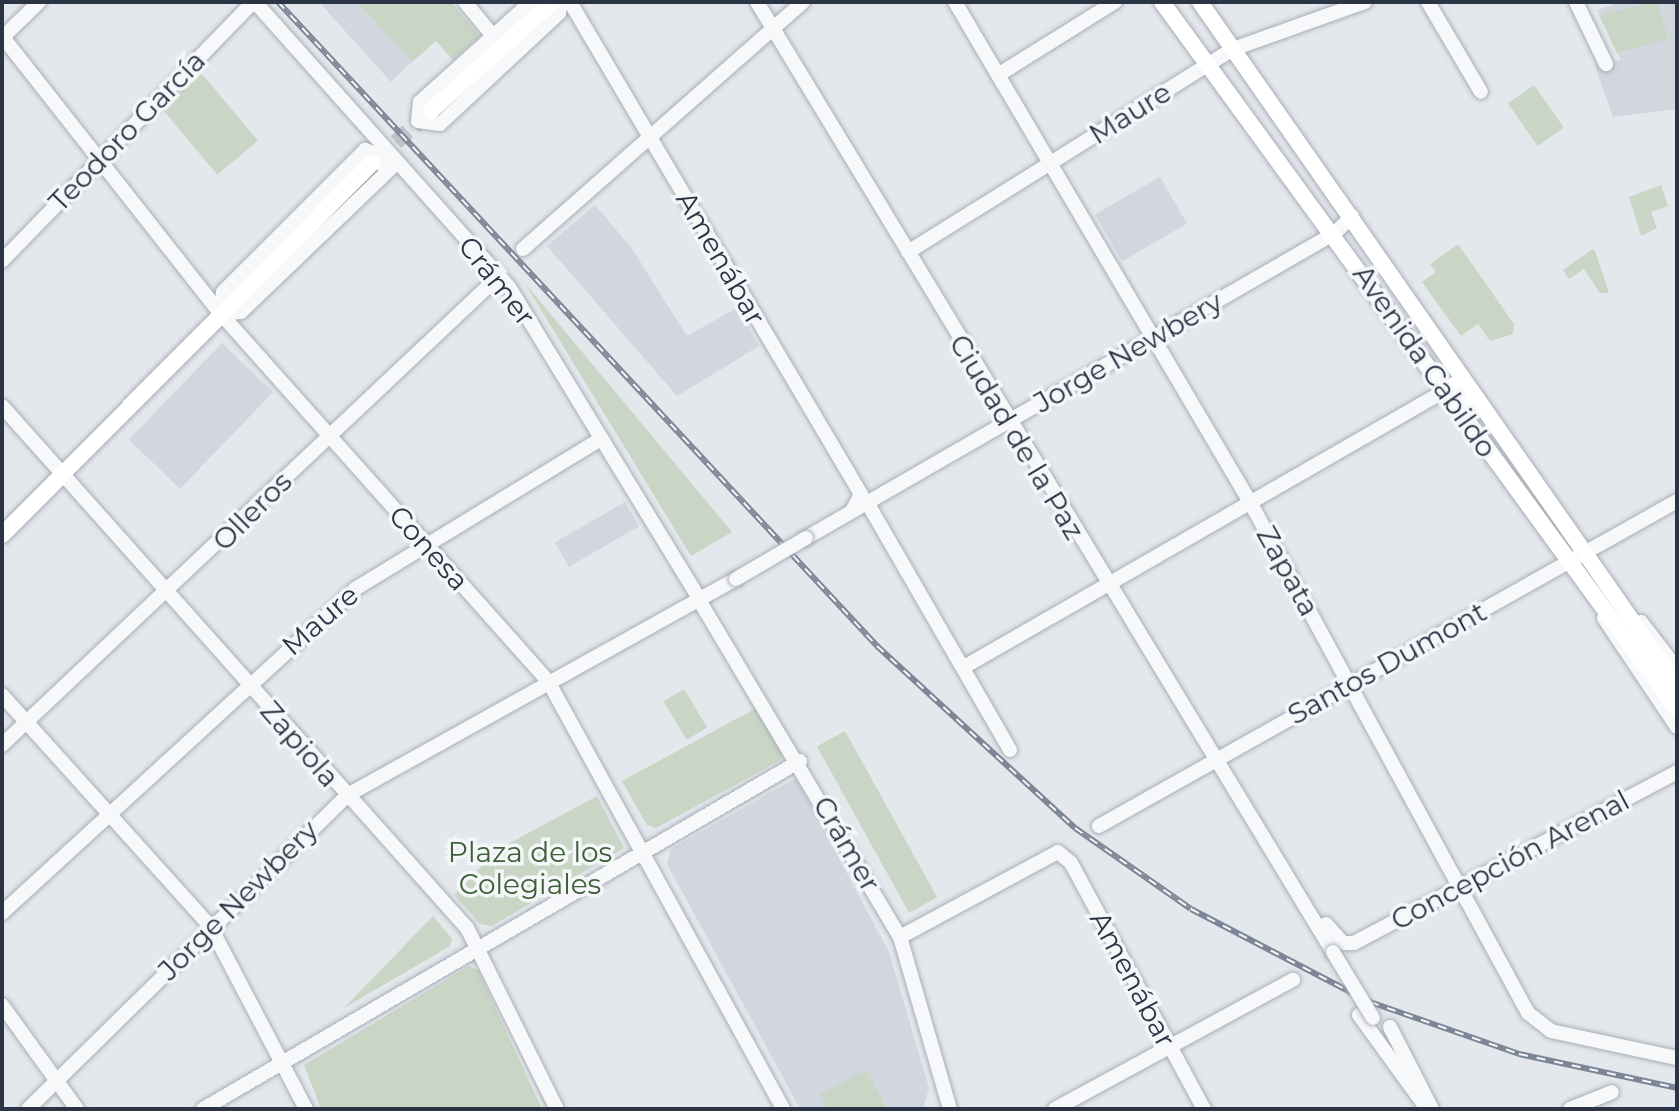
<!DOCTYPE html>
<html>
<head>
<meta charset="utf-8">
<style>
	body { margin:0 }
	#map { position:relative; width:1679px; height:1111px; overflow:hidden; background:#e4e7ec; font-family:Montserrat,sans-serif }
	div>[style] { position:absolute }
	.built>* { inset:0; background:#d2d6de; transform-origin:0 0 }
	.green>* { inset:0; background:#c9d6c5; transform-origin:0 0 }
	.major-tunnel>* { height:16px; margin-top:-8px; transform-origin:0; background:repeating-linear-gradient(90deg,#bfc3cb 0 16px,transparent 0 24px) }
	.roads { filter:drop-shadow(0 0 2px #a9aeb7) drop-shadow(0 0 2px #a9aeb7) }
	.minor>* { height:14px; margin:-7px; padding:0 7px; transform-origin:7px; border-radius:7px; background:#f7f8fa }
	.major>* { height:16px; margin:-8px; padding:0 8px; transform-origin:8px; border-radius:8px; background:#fff }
	.rail>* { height:6px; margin-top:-3px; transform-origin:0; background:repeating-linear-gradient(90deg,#f4f6f9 0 9px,#7d8696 0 18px); box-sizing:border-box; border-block:2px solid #7d8696 }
	.bridges { filter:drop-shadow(0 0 2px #a9aeb7) drop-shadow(0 0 2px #a9aeb7) }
	.minor-bridge>* { height:14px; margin:-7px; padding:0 7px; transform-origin:7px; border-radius:7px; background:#f7f8fa }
	span { translate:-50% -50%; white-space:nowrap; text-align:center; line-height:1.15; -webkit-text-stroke:7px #f4f6f9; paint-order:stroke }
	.street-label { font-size:28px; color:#2b3445 }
	.park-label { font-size:28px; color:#3f6138 }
	.frame { position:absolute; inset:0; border:4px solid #2b3445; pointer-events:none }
</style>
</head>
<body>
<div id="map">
	<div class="built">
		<i style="clip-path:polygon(319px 2px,357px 2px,412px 62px,391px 82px)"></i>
		<i style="clip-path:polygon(1622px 2px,1677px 2px,1677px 109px,1613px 117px,1595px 66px,1621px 60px,1597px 10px)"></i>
		<i style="left:1160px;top:177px;width:54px;height:75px;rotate:60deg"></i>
		<i style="clip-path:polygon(595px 205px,631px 247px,687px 336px,737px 308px,759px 346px,677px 396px,547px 246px)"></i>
		<i style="left:222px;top:343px;width:71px;height:134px;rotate:44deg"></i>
		<i style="left:625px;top:502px;width:28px;height:81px;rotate:60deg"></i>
		<i style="clip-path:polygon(796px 778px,889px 952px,929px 1088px,923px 1109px,800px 1109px,667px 864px,671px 849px)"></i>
	</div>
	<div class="green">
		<i style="clip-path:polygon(357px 2px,451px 2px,480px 36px,453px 60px,436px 41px,412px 62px)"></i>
		<i style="clip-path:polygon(1657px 2px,1668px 39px,1617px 53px,1599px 15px)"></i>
		<i style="left:202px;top:74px;width:87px;height:53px;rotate:50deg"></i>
		<i style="left:1534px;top:85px;width:52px;height:32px;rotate:55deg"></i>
		<i style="clip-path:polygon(1661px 185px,1668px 206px,1651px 212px,1657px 228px,1641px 236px,1629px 197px)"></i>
		<i style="clip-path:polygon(1458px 244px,1514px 324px,1513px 334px,1490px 341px,1478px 324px,1461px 336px,1422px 282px,1436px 272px,1430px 264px)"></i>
		<i style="clip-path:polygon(1593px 249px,1595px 251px,1609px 293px,1600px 293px,1584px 269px,1569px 279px,1563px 270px)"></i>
		<i style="clip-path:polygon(524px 282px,732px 532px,691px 556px)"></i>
		<i style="left:684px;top:689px;width:45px;height:24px;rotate:59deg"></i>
		<i style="clip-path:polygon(760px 706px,786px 752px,779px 761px,656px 828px,647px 825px,622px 781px)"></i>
		<i style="left:845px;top:731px;width:190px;height:32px;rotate:61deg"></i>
		<i style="clip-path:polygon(597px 796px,624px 848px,492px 926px,480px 924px,454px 895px,497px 850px)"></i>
		<i style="clip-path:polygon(433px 916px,452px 939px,450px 946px,344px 1008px)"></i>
		<i style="clip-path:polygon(469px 966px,478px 970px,542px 1109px,321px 1109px,304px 1065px)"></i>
		<i style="clip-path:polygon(866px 1070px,886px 1107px,828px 1109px,820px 1094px)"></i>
	</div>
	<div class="major-tunnel">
		<i style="left:378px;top:158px;width:69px;rotate:-41.5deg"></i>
	</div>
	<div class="roads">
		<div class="minor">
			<i style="left:255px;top:2px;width:382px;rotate:48.3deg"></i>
			<i style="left:509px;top:287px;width:359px;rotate:58.6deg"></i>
			<i style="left:465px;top:2px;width:44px;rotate:50.5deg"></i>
			<i style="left:531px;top:2px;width:149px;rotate:138deg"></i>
			<i style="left:420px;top:102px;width:19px;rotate:96deg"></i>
			<i style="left:418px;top:121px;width:22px;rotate:8deg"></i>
			<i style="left:440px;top:124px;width:163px;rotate:-43deg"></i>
			<i style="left:559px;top:13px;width:11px;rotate:-80deg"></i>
			<i style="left:570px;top:2px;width:572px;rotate:59.4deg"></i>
			<i style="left:861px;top:494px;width:19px;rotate:118deg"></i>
			<i style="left:757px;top:2px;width:1111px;rotate:58.77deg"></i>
			<i style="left:955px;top:2px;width:581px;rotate:59.46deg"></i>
			<i style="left:1250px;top:502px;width:582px;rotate:61.45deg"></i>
			<i style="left:1528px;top:1013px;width:29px;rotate:38deg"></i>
			<i style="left:1551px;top:1031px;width:129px;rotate:12.1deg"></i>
			<i style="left:1428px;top:2px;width:104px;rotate:59.5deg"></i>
			<i style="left:1576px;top:2px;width:69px;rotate:64.2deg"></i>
			<i style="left:2px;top:36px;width:354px;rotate:51.8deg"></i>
			<i style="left:221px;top:314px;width:492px;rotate:48.3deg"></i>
			<i style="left:548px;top:681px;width:488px;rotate:61.2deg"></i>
			<i style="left:2px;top:38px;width:52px;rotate:-44.2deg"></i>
			<i style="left:998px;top:75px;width:138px;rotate:-32deg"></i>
			<i style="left:523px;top:249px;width:373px;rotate:-41.4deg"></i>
			<i style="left:908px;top:252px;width:383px;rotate:-32deg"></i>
			<i style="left:1233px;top:49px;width:140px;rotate:-19.6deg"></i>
			<i style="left:2px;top:261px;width:361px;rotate:-45.9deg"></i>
			<i style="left:221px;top:314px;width:22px;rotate:-85deg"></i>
			<i style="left:223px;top:292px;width:201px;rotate:-45deg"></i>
			<i style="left:365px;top:150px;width:17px;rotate:21deg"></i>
			<i style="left:381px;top:156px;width:15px;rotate:74deg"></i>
			<i style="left:221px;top:314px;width:20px;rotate:-6deg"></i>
			<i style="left:241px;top:312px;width:211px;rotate:-43.8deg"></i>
			<i style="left:2px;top:406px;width:699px;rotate:48.31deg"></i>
			<i style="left:467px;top:928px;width:202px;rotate:63.6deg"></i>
			<i style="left:868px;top:504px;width:284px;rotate:60deg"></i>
			<i style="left:806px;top:538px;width:611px;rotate:-29.97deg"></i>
			<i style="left:1335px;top:233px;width:24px;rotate:-45deg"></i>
			<i style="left:699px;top:600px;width:392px;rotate:59.2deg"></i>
			<i style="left:900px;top:937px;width:179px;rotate:73.8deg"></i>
			<i style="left:1604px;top:618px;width:131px;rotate:56.2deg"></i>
			<i style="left:1641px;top:622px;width:59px;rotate:52.5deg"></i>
			<i style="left:964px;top:667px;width:564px;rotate:-29.88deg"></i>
			<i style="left:2px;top:695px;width:311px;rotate:48deg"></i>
			<i style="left:210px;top:926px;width:207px;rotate:62.3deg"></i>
			<i style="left:2px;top:745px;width:683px;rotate:-43.34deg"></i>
			<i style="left:1099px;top:826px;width:663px;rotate:-29.35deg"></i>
			<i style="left:2px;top:913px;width:479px;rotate:-42.5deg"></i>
			<i style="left:355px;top:589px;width:289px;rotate:-31.4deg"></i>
			<i style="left:1326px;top:924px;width:25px;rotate:48deg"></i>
			<i style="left:1343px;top:943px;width:11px"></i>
			<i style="left:1354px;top:943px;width:365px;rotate:-27.9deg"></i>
			<i style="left:900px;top:937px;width:179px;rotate:-28.3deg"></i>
			<i style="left:1058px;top:852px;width:17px;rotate:40deg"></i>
			<i style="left:1071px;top:863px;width:280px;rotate:61.6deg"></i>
			<i style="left:2px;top:1005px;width:128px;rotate:54.2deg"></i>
			<i style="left:1359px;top:1015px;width:116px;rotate:54.1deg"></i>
			<i style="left:1390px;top:1027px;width:92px;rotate:62.9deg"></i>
			<i style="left:28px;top:1109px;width:446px;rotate:-44.5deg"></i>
			<i style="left:346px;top:796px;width:446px;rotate:-29.1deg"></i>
			<i style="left:203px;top:1109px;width:691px;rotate:-30.24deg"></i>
			<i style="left:1055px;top:1109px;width:271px;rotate:-28.5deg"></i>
			<i style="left:1570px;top:1109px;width:45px;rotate:-22deg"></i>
		</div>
		<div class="major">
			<i style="left:1162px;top:2px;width:875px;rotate:53.93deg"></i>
			<i style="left:1200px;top:2px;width:833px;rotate:55.07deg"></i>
			<i style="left:431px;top:111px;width:163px;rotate:-42deg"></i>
			<i style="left:1454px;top:385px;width:26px;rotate:40deg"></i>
			<i style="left:2px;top:535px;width:525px;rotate:-45.15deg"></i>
		</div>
	</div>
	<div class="rail">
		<i style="left:278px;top:2px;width:880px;rotate:47.07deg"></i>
		<i style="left:877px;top:646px;width:269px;rotate:42.6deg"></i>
		<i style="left:1075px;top:828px;width:141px;rotate:34.9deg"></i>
		<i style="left:1191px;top:909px;width:202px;rotate:27.5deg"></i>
		<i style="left:1370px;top:1002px;width:158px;rotate:19.2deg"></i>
		<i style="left:1519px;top:1054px;width:162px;rotate:12.1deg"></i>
	</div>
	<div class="bridges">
		<div class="minor-bridge">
			<i style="left:736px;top:579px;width:81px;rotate:-30.4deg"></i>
			<i style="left:1333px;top:952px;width:77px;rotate:58.8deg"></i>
		</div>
	</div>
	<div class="street-label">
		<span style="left:1130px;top:113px;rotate:-32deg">Maure</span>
		<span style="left:127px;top:131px;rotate:-46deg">Teodoro García</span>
		<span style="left:721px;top:258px;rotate:60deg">Amenábar</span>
		<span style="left:497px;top:281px;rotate:52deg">Crámer</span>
		<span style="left:1128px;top:352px;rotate:-30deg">Jorge Newbery</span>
		<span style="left:1425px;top:361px;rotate:55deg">Avenida Cabildo</span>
		<span style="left:1017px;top:437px;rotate:59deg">Ciudad de la Paz</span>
		<span style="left:252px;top:511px;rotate:-45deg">Olleros</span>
		<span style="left:429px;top:548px;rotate:48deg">Conesa</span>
		<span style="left:1288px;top:571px;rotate:61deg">Zapata</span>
		<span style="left:320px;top:620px;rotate:-41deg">Maure</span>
		<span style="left:1387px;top:663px;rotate:-29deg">Santos Dumont</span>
		<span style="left:300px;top:744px;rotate:49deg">Zapiola</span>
		<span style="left:847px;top:844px;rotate:60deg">Crámer</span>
		<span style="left:1510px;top:860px;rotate:-28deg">Concepción Arenal</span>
		<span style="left:238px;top:900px;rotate:-45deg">Jorge Newbery</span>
		<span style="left:1133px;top:979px;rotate:62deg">Amenábar</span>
	</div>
	<div class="park-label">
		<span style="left:530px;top:868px">Plaza de los<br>Colegiales</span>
	</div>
	<div class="frame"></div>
</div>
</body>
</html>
